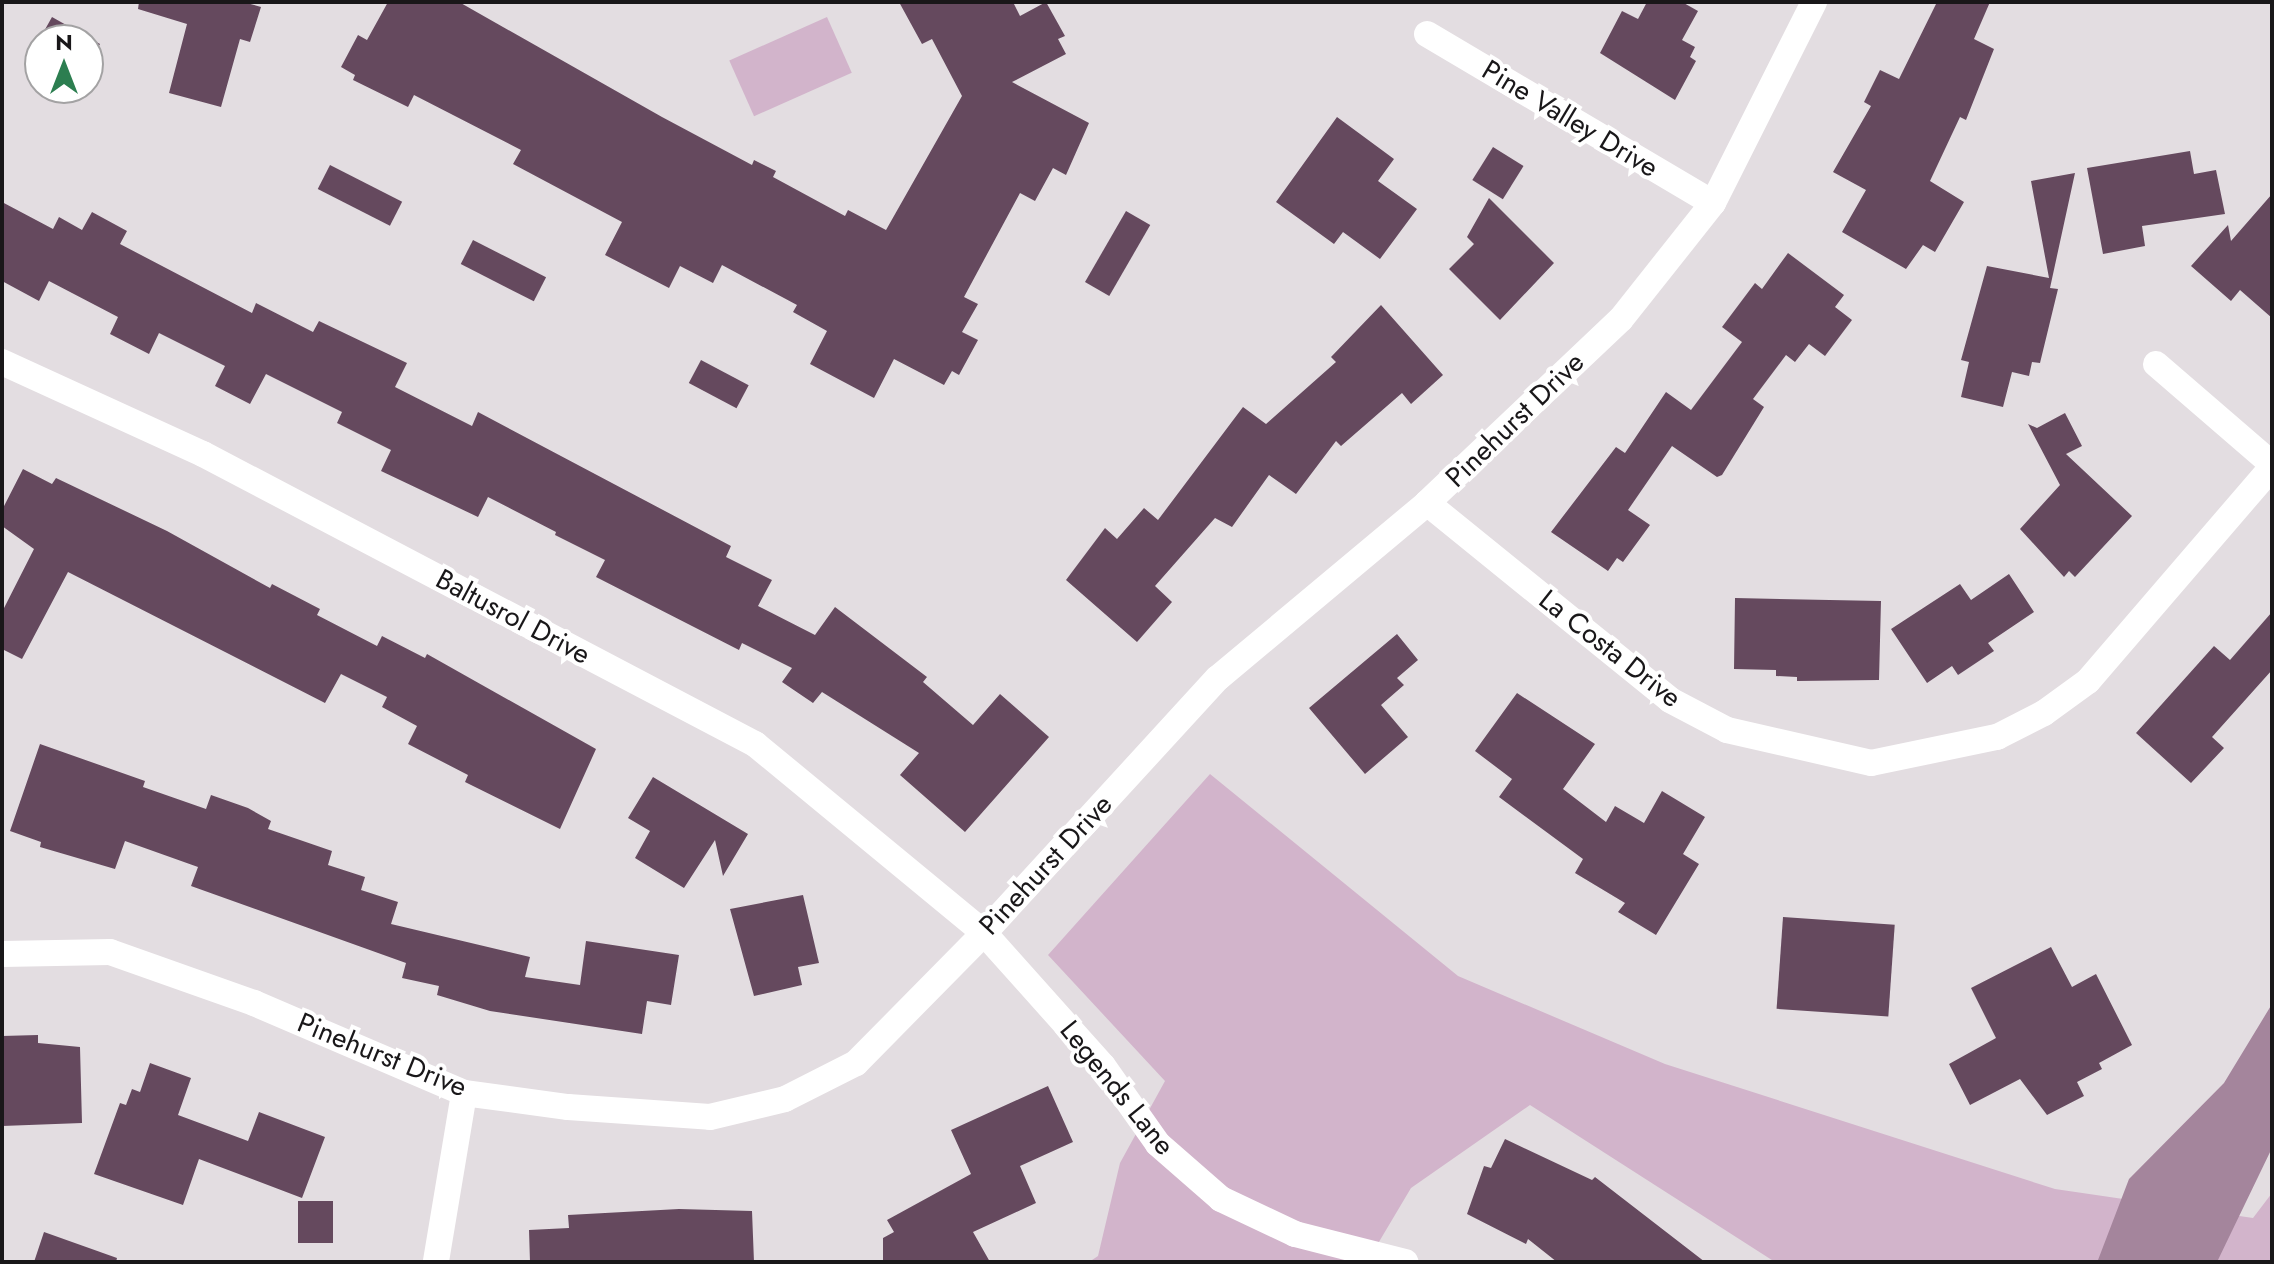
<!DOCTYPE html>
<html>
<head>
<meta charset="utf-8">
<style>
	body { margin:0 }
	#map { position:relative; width:2274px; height:1264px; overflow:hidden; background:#e3dde1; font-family:Jost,sans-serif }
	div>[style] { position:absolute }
	.green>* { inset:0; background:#d2b4cb; transform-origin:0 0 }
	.water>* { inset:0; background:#a4859c }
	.building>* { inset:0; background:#65495e; transform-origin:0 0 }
	.minor>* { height:26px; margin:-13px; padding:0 13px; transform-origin:13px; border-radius:13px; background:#fff }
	span { translate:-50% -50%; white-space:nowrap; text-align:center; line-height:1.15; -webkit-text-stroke:8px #fff; paint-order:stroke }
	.street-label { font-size:28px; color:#191719 }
	.frame { position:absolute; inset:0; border:4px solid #191719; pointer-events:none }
	.north { position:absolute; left:24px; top:24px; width:80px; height:80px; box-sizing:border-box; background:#fff; border:2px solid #a3a2a3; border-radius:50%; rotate:0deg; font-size:22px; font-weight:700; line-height:32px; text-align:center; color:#191719 }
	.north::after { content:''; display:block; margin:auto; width:28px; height:36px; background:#2c7e50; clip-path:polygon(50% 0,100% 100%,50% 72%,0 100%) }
</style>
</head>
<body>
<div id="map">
	<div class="green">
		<i style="left:827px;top:17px;width:61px;height:107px;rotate:66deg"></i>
		<i style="clip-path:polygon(1210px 774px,1458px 976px,1665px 1064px,2055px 1189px,2253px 1218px,2272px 1193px,2272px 1262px,1775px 1262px,1530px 1105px,1411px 1188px,1367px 1262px,1089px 1262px,1098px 1256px,1120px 1163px,1165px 1081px,1048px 955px)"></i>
	</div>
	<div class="water">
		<i style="clip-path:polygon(2272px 1004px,2272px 1148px,2217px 1262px,2098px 1260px,2129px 1179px,2224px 1083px)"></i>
	</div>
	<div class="building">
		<i style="clip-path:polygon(139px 2px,243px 2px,261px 7px,250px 42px,240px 39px,221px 107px,169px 93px,187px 24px,138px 9px)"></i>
		<i style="clip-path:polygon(388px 2px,459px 2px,662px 117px,752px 165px,754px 160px,776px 171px,773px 177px,845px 216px,848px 210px,886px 230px,962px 96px,932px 39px,922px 44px,899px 2px,1013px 2px,1020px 16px,1046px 2px,1065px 36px,1058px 39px,1066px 54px,1012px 82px,1089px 123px,1066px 175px,1053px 168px,1035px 201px,1020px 193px,964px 297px,978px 304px,962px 332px,978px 340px,959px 375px,952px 371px,944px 385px,894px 359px,874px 398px,810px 364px,827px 331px,793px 312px,797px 305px,722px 265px,713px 283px,680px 266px,669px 288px,605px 255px,622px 222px,513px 164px,521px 150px,414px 95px,408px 107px,353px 80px,355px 75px,341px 67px,358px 35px,367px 40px)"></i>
		<i style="clip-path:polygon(1647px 2px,1682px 2px,1698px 11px,1682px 40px,1695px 47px,1690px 57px,1696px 61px,1675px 100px,1600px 53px,1622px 11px,1638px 19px)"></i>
		<i style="clip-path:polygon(1937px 2px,1990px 2px,1974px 39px,1994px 49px,1966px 120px,1960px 117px,1930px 181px,1964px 202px,1935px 252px,1923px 245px,1906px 269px,1842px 232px,1866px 190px,1833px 172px,1871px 106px,1864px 102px,1880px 70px,1899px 79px)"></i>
		<i style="clip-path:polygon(52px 17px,100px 44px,88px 64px,88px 40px,38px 42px)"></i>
		<i style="clip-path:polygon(1337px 117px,1394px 159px,1378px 181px,1417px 209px,1380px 259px,1343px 232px,1334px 244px,1276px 202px)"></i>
		<i style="left:1493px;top:147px;width:36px;height:39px;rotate:32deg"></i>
		<i style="clip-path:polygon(2190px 151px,2194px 174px,2216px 170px,2225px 214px,2142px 226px,2145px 246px,2103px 254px,2087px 168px)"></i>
		<i style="left:330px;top:165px;width:81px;height:27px;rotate:27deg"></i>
		<i style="clip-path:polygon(2075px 173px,2050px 288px,2058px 289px,2040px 363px,2032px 362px,2029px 376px,2012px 372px,2003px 407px,1961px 397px,1969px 362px,1961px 360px,1987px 266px,2049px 278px,2031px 181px)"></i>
		<i style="clip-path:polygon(2272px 194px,2272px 318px,2240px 290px,2231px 301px,2191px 266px,2228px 225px,2231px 241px)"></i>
		<i style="clip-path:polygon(1489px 198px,1554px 263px,1500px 320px,1449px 269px,1474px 244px,1467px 237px)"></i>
		<i style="clip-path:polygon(2px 202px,53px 229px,59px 217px,82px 230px,92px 212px,127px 231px,120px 244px,252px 313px,256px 303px,313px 332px,319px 321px,407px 363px,395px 387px,472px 426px,478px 412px,731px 546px,726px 557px,772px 580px,758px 606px,815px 635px,835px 607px,927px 677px,923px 682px,973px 725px,1000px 694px,1049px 737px,965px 832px,900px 775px,919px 753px,822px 692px,813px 703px,782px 682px,792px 668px,742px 643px,739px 650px,596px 577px,605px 560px,555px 535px,556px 532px,488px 497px,478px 517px,381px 471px,391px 450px,337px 423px,342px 412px,266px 374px,250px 404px,215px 386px,225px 366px,159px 333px,149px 354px,110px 334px,118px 317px,49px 281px,39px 301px,2px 281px)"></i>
		<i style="left:1126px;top:211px;width:28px;height:82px;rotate:30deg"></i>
		<i style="left:473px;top:240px;width:82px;height:27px;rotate:27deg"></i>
		<i style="clip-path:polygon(1788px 253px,1844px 295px,1835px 307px,1852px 320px,1825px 356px,1809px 344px,1795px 362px,1786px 355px,1753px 399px,1764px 407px,1722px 475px,1717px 477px,1672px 446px,1628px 510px,1650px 525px,1623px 562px,1617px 558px,1608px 571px,1551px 532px,1616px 447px,1625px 453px,1666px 392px,1691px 410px,1742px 342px,1722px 327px,1755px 283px,1762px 289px)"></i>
		<i style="clip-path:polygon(1381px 305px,1443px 375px,1411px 404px,1402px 393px,1341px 446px,1336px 441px,1296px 494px,1269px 475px,1232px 527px,1215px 518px,1155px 586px,1172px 602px,1137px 642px,1066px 580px,1105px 528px,1117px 539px,1144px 508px,1158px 520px,1243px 407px,1266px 424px,1336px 362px,1331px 357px)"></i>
		<i style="left:701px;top:360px;width:54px;height:26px;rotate:28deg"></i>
		<i style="clip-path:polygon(2065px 413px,2082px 446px,2066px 454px,2132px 516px,2075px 577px,2069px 571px,2064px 577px,2020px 529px,2060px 485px,2028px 424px,2037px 428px)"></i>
		<i style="clip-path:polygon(23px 469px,52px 484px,56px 478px,167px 531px,270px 588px,272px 584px,320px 609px,317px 615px,377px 646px,382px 636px,425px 658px,427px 654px,596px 749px,560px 829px,465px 782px,468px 775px,408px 744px,417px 726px,382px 707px,387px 697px,341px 674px,325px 703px,68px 572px,22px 659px,2px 649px,2px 612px,34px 549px,2px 526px,2px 510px)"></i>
		<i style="clip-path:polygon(2009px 574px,2034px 612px,1988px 643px,1994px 651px,1958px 675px,1952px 666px,1927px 683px,1891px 629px,1960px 584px,1971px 600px)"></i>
		<i style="clip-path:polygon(1735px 598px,1881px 601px,1879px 680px,1797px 681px,1797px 677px,1776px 676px,1776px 670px,1734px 669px)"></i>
		<i style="clip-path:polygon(2272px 612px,2272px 670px,2212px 737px,2224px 748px,2191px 783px,2136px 733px,2214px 646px,2230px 660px)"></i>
		<i style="clip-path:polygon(1397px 634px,1418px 660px,1397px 678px,1404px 685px,1381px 705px,1408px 737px,1365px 774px,1309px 708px)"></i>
		<i style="clip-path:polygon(1517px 693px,1595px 744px,1563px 789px,1606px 822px,1615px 806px,1644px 823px,1662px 791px,1705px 817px,1683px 854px,1699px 864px,1656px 935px,1618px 912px,1625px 903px,1575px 873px,1583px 859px,1499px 797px,1512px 779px,1475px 751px)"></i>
		<i style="clip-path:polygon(40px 744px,145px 781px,143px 787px,206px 809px,211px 795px,248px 808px,271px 821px,268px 829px,332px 851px,328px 865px,365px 877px,361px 890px,398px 902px,391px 924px,530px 957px,525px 977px,580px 985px,586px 941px,679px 955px,671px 1005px,647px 1001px,642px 1034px,490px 1011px,437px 995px,439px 986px,402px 978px,406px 963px,191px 886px,198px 867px,125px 841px,115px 869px,40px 847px,41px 842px,10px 831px)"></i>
		<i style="clip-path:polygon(653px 777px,748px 834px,723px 876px,715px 840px,684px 888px,635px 858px,650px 831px,628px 818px)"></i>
		<i style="clip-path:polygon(803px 895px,819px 963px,798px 967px,802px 985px,754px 996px,730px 909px)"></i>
		<i style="left:1783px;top:917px;width:112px;height:92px;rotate:4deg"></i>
		<i style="clip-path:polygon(2051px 947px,2072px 987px,2096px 974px,2132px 1045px,2099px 1063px,2102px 1069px,2077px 1082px,2084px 1096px,2047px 1115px,2020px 1079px,1970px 1105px,1949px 1064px,1996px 1038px,1971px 988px)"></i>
		<i style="clip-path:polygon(38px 1035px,38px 1043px,80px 1047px,82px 1123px,2px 1126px,2px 1036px)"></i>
		<i style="clip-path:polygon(150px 1063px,191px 1078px,178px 1115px,248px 1141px,259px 1112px,325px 1137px,302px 1198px,199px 1159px,183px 1205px,94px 1174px,120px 1103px,126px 1105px,132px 1089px,140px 1092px)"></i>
		<i style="clip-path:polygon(1048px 1086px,1073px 1142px,1020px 1166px,1036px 1203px,973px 1232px,990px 1262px,883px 1262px,883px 1238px,894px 1232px,887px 1220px,971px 1174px,951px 1130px)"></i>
		<i style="clip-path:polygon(1505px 1139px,1592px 1180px,1595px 1177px,1705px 1262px,1557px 1262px,1528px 1239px,1526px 1244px,1467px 1214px,1484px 1166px,1491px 1168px)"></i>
		<i style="left:298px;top:1201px;width:35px;height:42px"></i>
		<i style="clip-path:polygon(679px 1209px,752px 1211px,754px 1262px,530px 1262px,529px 1230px,569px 1228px,568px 1215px)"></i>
		<i style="clip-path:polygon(44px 1232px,117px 1258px,116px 1262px,34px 1262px)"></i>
	</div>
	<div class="minor">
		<i style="left:1427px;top:34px;width:332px;rotate:30.6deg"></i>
		<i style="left:2px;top:362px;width:221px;rotate:24.6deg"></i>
		<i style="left:203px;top:454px;width:624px;rotate:27.72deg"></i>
		<i style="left:755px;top:744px;width:297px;rotate:39.5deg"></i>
		<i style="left:984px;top:933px;width:178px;rotate:48.2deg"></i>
		<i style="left:1103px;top:1066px;width:95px;rotate:54.8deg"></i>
		<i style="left:1158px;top:1144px;width:84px;rotate:41.1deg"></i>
		<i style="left:1221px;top:1199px;width:82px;rotate:25.3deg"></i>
		<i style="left:1295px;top:1234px;width:114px;rotate:14.3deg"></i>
		<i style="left:2156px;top:364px;width:153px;rotate:40.8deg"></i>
		<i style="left:1427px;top:503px;width:313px;rotate:39deg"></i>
		<i style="left:1670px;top:700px;width:64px;rotate:27.8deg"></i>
		<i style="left:1727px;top:730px;width:148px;rotate:12.9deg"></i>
		<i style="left:1871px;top:763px;width:129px;rotate:-11.7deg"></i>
		<i style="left:1997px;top:737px;width:53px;rotate:-27.1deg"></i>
		<i style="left:2044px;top:713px;width:54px;rotate:-36deg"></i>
		<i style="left:2088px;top:681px;width:282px;rotate:-49.3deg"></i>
		<i style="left:2px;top:954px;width:108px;rotate:-1.1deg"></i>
		<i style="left:110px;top:952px;width:153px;rotate:19.5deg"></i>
		<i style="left:254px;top:1003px;width:228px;rotate:23.2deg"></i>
		<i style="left:464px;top:1093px;width:105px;rotate:7.7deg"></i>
		<i style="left:568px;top:1107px;width:142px;rotate:4deg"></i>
		<i style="left:710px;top:1117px;width:77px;rotate:-13.5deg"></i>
		<i style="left:785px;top:1099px;width:80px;rotate:-26.9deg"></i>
		<i style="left:856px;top:1063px;width:182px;rotate:-45.4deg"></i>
		<i style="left:984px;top:933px;width:346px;rotate:-47.5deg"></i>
		<i style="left:1218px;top:678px;width:273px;rotate:-39.9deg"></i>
		<i style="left:1427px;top:503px;width:267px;rotate:-43.5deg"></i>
		<i style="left:1621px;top:319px;width:148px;rotate:-51.6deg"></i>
		<i style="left:1713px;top:203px;width:225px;rotate:-63.3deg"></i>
		<i style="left:436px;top:1261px;width:170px;rotate:-80.5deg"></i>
	</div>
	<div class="street-label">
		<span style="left:1570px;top:119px;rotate:31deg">Pine Valley Drive</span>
		<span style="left:1515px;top:420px;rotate:-44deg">Pinehurst Drive</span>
		<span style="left:513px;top:617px;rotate:28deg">Baltusrol Drive</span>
		<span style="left:1610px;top:649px;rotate:38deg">La Costa Drive</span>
		<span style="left:1046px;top:865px;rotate:-47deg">Pinehurst Drive</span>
		<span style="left:382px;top:1055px;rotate:22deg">Pinehurst Drive</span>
		<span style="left:1117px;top:1088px;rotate:51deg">Legends Lane</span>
	</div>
	<div class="frame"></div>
	<div class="north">N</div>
</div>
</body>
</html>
